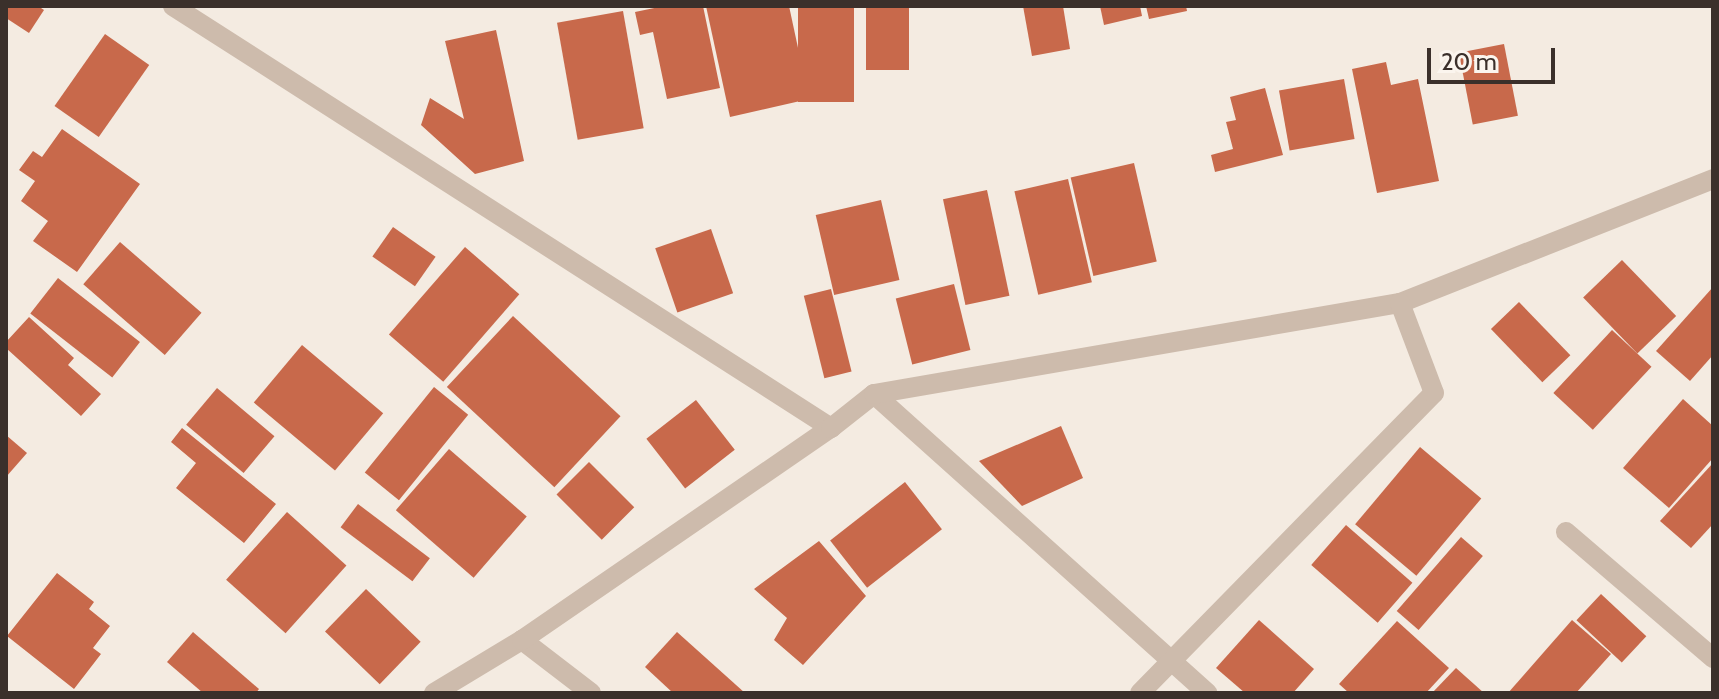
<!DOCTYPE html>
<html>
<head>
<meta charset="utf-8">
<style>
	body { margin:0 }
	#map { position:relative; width:1719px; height:699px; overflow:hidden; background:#f4ebe1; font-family:Cabin,sans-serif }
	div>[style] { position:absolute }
	.building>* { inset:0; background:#c8694b; transform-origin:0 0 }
	.minor>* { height:20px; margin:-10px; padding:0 10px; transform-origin:10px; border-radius:10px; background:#cdbbac }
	span { translate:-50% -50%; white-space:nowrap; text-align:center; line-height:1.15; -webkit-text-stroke:7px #fbf5ee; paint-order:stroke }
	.frame { position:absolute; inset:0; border:8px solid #3b302b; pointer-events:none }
	.scale { position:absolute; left:1427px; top:48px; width:128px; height:36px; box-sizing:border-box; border:4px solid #3b302b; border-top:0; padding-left:10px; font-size:24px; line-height:28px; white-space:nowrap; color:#3b302b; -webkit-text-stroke:6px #fbf5ee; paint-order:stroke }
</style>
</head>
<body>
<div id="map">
	<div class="building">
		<i style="clip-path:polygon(6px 6px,38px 6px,44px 10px,29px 33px,6px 18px)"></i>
		<i style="clip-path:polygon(664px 6px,703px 6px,720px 88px,667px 99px,653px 32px,640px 35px,635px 12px)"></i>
		<i style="clip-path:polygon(706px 6px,789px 6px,809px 99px,730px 117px)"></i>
		<i style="left:798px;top:6px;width:56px;height:96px"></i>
		<i style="left:866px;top:6px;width:43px;height:64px"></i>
		<i style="clip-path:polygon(1023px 6px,1063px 6px,1070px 49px,1032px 56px)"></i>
		<i style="clip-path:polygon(1100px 6px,1140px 6px,1142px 16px,1104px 25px)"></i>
		<i style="clip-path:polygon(1146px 6px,1186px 6px,1187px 11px,1149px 19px)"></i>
		<i style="left:623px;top:11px;width:119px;height:67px;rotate:80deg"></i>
		<i style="clip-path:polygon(496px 30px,524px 161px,475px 174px,421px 125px,430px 98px,464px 119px,445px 41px)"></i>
		<i style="left:105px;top:34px;width:54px;height:88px;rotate:35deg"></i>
		<i style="left:1504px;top:44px;width:73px;height:46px;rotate:79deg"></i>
		<i style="clip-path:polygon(1386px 62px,1391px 85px,1418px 79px,1439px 181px,1377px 193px,1352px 69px)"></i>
		<i style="left:1344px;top:79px;width:61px;height:66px;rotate:80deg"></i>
		<i style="clip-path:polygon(1265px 88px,1283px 155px,1215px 172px,1211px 155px,1233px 149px,1226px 122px,1236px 120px,1230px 97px)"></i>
		<i style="clip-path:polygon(62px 129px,140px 184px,77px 272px,33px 241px,48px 221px,21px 201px,35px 181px,19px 170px,33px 151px,42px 157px)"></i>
		<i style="left:1134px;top:163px;width:101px;height:65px;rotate:77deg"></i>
		<i style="left:1068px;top:179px;width:106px;height:55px;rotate:77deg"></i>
		<i style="left:987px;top:190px;width:108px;height:45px;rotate:78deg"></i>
		<i style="left:881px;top:200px;width:82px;height:67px;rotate:77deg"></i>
		<i style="left:393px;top:227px;width:52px;height:36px;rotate:35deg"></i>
		<i style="left:711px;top:229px;width:68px;height:59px;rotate:71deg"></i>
		<i style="left:120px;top:242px;width:108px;height:56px;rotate:41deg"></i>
		<i style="left:465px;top:247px;width:72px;height:116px;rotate:41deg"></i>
		<i style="left:1622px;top:260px;width:78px;height:54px;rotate:46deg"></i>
		<i style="left:58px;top:278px;width:104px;height:45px;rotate:38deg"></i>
		<i style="left:954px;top:284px;width:68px;height:60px;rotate:76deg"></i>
		<i style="clip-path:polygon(1713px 287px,1713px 355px,1690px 381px,1656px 351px)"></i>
		<i style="left:831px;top:289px;width:85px;height:28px;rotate:76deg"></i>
		<i style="left:1519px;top:302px;width:74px;height:39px;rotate:46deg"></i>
		<i style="left:513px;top:316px;width:147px;height:97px;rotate:43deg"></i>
		<i style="clip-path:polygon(29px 317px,74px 358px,68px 365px,101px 394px,81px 416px,6px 348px,6px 342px)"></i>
		<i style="left:1612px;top:330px;width:54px;height:86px;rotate:43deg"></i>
		<i style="left:302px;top:345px;width:106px;height:75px;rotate:40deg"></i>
		<i style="left:434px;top:387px;width:44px;height:110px;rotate:39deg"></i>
		<i style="left:217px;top:388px;width:75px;height:48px;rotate:40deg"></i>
		<i style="clip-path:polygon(1683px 399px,1713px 426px,1713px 458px,1669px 508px,1623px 468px)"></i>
		<i style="left:696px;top:400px;width:63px;height:63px;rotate:52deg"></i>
		<i style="clip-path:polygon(1061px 426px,1083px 478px,1022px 506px,979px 461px)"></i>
		<i style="clip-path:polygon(182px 428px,276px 504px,244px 543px,176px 488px,196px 463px,171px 442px)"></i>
		<i style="clip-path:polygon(6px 435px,27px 453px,6px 477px)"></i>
		<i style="left:1420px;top:447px;width:80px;height:101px;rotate:40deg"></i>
		<i style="left:449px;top:449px;width:103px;height:81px;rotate:41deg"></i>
		<i style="left:589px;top:462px;width:64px;height:46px;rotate:45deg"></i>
		<i style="clip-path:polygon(1713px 463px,1713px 524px,1691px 548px,1660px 521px)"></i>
		<i style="left:905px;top:482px;width:60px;height:95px;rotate:52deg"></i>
		<i style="left:358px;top:504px;width:90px;height:29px;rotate:37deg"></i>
		<i style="left:287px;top:512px;width:80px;height:91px;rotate:42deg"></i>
		<i style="left:1346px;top:525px;width:88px;height:53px;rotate:41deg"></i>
		<i style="left:1461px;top:537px;width:29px;height:98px;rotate:41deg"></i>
		<i style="clip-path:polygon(819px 541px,866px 596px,803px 665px,774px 640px,787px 618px,754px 589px)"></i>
		<i style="clip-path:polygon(57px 573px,94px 602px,89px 609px,110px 626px,93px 648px,101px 654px,74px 689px,7px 636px)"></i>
		<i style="left:366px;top:589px;width:76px;height:59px;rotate:44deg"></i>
		<i style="left:1601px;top:594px;width:62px;height:36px;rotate:43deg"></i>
		<i style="clip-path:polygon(1259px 620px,1314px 669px,1293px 693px,1245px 693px,1216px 668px)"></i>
		<i style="clip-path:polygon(1572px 620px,1611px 654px,1576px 693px,1508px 693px)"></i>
		<i style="clip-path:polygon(1397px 621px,1449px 668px,1426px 693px,1349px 693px,1339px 684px)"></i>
		<i style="clip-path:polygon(193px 632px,259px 689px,256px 693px,203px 693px,167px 662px)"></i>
		<i style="clip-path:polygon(677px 632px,745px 693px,673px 693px,645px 667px)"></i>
		<i style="clip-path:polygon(1456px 668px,1484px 693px,1432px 693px)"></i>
	</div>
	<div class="minor">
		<i style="left:173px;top:6px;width:782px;rotate:32.67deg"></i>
		<i style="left:874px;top:394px;width:448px;rotate:41.9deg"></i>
		<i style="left:1566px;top:532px;width:194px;rotate:40.6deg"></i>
		<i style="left:522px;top:640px;width:87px;rotate:37.5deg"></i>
		<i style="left:434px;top:693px;width:103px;rotate:-31.1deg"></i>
		<i style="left:522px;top:640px;width:375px;rotate:-34.5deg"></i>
		<i style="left:831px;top:428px;width:55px;rotate:-38.3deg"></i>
		<i style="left:874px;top:394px;width:534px;rotate:-9.82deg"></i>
		<i style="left:1400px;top:303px;width:337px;rotate:-21.6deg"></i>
		<i style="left:1140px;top:693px;width:420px;rotate:-45.6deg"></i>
		<i style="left:1434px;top:393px;width:96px;rotate:-110.7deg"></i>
	</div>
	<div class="frame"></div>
	<div class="scale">20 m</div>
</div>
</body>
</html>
